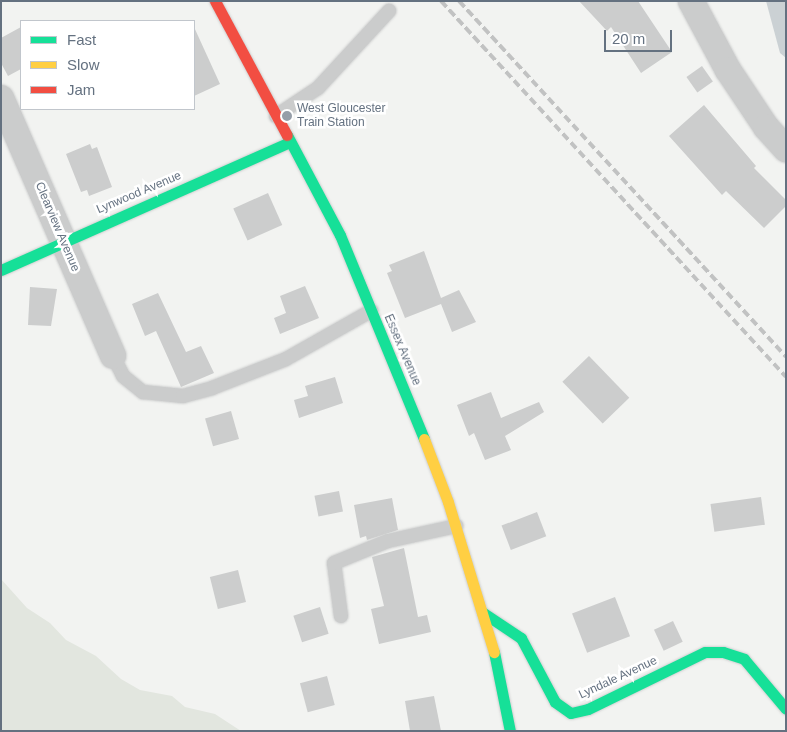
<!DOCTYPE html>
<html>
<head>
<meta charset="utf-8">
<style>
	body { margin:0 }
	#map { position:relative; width:787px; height:732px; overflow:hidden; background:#f2f3f1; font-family:Helvetica,sans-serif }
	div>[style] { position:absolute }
	.green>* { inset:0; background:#e2e6df }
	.water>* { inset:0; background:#cbd1d4 }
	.building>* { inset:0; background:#cccdcd; transform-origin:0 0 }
	.roads { filter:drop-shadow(0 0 1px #cecfcf) drop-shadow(0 0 1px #cecfcf) }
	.lane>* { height:14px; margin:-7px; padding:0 7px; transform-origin:7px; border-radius:7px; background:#cbcccc }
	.street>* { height:26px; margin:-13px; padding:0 13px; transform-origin:13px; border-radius:13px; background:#cbcccc }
	.fast>* { height:11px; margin:-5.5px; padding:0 5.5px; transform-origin:5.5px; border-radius:5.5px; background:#16e098 }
	.slow>* { height:11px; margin:-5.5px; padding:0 5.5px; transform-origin:5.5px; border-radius:5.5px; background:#ffcf43 }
	.jam>* { height:11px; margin:-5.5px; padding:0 5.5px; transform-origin:5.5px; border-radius:5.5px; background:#f24e42 }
	.rail>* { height:4px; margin-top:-2px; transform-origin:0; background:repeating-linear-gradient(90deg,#c1c2c2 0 8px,transparent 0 12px) }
	.dots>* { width:14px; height:14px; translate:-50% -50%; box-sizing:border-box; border:2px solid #fff; border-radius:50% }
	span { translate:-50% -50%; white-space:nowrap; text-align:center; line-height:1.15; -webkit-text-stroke:5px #fff; paint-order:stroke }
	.poi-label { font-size:12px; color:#647180 }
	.left { translate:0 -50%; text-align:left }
	.street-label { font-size:12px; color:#647180 }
	.frame { position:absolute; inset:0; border:2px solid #647180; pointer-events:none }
	.legend { position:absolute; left:20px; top:20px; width:175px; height:90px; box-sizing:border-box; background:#fff; border:1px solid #c1c6cc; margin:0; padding:6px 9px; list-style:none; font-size:15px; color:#647180 }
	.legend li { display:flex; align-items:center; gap:10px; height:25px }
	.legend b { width:25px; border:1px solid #c1c6cc }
	.scale { position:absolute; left:604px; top:30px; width:68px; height:22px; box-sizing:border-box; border:2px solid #647180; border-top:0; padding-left:6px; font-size:15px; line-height:18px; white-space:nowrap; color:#647180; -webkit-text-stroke:4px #fff; paint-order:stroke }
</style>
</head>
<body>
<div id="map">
	<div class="green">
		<i style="clip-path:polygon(1px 579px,27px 608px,50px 623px,66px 640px,96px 656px,121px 679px,140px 690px,172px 696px,185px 707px,215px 714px,241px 731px,1px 731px)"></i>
	</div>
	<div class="water">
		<i style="clip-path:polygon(766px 1px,786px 1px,786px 58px,780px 53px)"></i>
	</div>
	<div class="building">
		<i style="clip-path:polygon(579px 1px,638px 1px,672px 52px,641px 73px,611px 27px,607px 31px)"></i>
		<i style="clip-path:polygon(21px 27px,21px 69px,8px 76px,1px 63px,1px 38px)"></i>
		<i style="clip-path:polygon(194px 27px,220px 84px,194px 96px)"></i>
		<i style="left:702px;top:66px;width:19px;height:19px;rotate:55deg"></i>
		<i style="clip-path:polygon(704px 105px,756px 166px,754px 168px,786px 200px,786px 206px,764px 228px,726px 191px,722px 195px,669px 136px)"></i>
		<i style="clip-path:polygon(90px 144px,92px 149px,97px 147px,112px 187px,89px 196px,87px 190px,81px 192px,66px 154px)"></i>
		<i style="left:268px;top:193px;width:35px;height:38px;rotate:66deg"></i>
		<i style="clip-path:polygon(424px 251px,441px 298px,459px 290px,476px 322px,452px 332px,441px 304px,405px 318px,387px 273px,392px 271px,389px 265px)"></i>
		<i style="clip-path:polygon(305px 286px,319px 318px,280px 334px,274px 318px,286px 313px,280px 296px)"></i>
		<i style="clip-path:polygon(30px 287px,57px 289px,51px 326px,28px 325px)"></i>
		<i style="clip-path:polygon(158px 293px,186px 352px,201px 346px,214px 373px,181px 387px,156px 331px,145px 336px,132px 304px)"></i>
		<i style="left:589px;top:356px;width:58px;height:37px;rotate:46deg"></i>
		<i style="clip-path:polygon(335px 377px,343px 403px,299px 418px,294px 400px,308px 396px,305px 386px)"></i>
		<i style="clip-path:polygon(491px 392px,501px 418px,539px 402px,544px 412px,505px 436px,511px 450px,485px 460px,474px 433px,469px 436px,457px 405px)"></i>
		<i style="left:231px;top:411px;width:29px;height:27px;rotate:74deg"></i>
		<i style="left:339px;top:491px;width:21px;height:25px;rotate:79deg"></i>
		<i style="left:761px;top:497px;width:28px;height:51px;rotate:82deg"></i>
		<i style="clip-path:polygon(392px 498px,398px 530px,367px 540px,366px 536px,360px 538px,354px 505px)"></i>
		<i style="left:537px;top:512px;width:26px;height:38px;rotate:69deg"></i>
		<i style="clip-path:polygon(404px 548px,418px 617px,427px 615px,431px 632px,379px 644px,371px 609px,384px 606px,372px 557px)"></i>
		<i style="left:238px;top:570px;width:33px;height:29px;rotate:76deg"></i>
		<i style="left:615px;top:597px;width:42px;height:46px;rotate:69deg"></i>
		<i style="left:320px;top:607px;width:28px;height:28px;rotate:72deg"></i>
		<i style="left:673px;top:621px;width:23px;height:21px;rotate:65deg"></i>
		<i style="left:327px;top:676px;width:30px;height:28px;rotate:75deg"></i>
		<i style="clip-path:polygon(434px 696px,441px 731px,410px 731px,405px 701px)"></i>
	</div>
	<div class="roads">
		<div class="lane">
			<i style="left:276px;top:116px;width:50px;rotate:-33.7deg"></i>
			<i style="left:318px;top:88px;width:105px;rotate:-47.3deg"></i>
			<i style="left:113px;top:356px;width:22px;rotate:63deg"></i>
			<i style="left:123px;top:376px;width:26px;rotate:39deg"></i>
			<i style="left:143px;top:392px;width:40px;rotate:5.7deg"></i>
			<i style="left:183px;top:396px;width:30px;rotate:-15deg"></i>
			<i style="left:212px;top:388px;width:79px;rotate:-21.4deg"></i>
			<i style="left:286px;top:359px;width:98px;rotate:-29.5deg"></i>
			<i style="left:341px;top:616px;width:53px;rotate:-97.5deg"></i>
			<i style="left:334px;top:563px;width:58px;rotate:-22.2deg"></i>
			<i style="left:388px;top:541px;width:70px;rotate:-12.4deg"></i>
		</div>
		<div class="street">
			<i style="left:691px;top:1px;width:78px;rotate:61.8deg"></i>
			<i style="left:728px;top:70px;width:69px;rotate:56.3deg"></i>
			<i style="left:766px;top:127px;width:30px;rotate:48deg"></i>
			<i style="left:1px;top:98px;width:281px;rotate:66.5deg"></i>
		</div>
		<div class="fast">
			<i style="left:287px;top:135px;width:113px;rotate:62.1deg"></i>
			<i style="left:340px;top:235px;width:221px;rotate:67.6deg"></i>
			<i style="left:1px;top:270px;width:314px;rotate:-23.9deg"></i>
			<i style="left:482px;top:612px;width:47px;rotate:33.7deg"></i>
			<i style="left:521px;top:638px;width:72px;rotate:62deg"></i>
			<i style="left:555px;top:702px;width:19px;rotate:35deg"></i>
			<i style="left:571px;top:713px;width:17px;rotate:-13deg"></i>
			<i style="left:588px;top:709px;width:130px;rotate:-26deg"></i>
			<i style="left:705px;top:652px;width:18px"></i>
			<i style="left:723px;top:652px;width:22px;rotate:18deg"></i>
			<i style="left:744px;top:659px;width:65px;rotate:50deg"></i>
			<i style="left:494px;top:652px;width:81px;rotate:78.6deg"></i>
		</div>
		<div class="slow">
			<i style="left:424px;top:439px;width:67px;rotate:69.1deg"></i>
			<i style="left:448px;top:502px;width:157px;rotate:73deg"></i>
		</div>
		<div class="jam">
			<i style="left:215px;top:1px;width:152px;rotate:61.8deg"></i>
		</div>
	</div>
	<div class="rail">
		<i style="left:441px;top:1px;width:510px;rotate:47.46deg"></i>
		<i style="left:459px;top:1px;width:483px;rotate:47.4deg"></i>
	</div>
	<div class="dots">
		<i style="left:287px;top:116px;background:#969ea8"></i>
	</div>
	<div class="poi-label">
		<span class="left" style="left:297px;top:116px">West Gloucester<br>Train Station</span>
	</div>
	<div class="street-label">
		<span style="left:139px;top:193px;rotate:-23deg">Lynwood Avenue</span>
		<span style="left:57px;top:227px;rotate:67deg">Clearview Avenue</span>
		<span style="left:402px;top:350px;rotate:67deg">Essex Avenue</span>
		<span style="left:618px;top:678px;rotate:-25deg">Lyndale Avenue</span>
	</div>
	<div class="frame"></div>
	<ul class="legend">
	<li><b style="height:6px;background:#16e098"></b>Fast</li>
	<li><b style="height:6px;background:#ffcf43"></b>Slow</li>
	<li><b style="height:6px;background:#f24e42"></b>Jam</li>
	</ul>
	<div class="scale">20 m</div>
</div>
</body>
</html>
